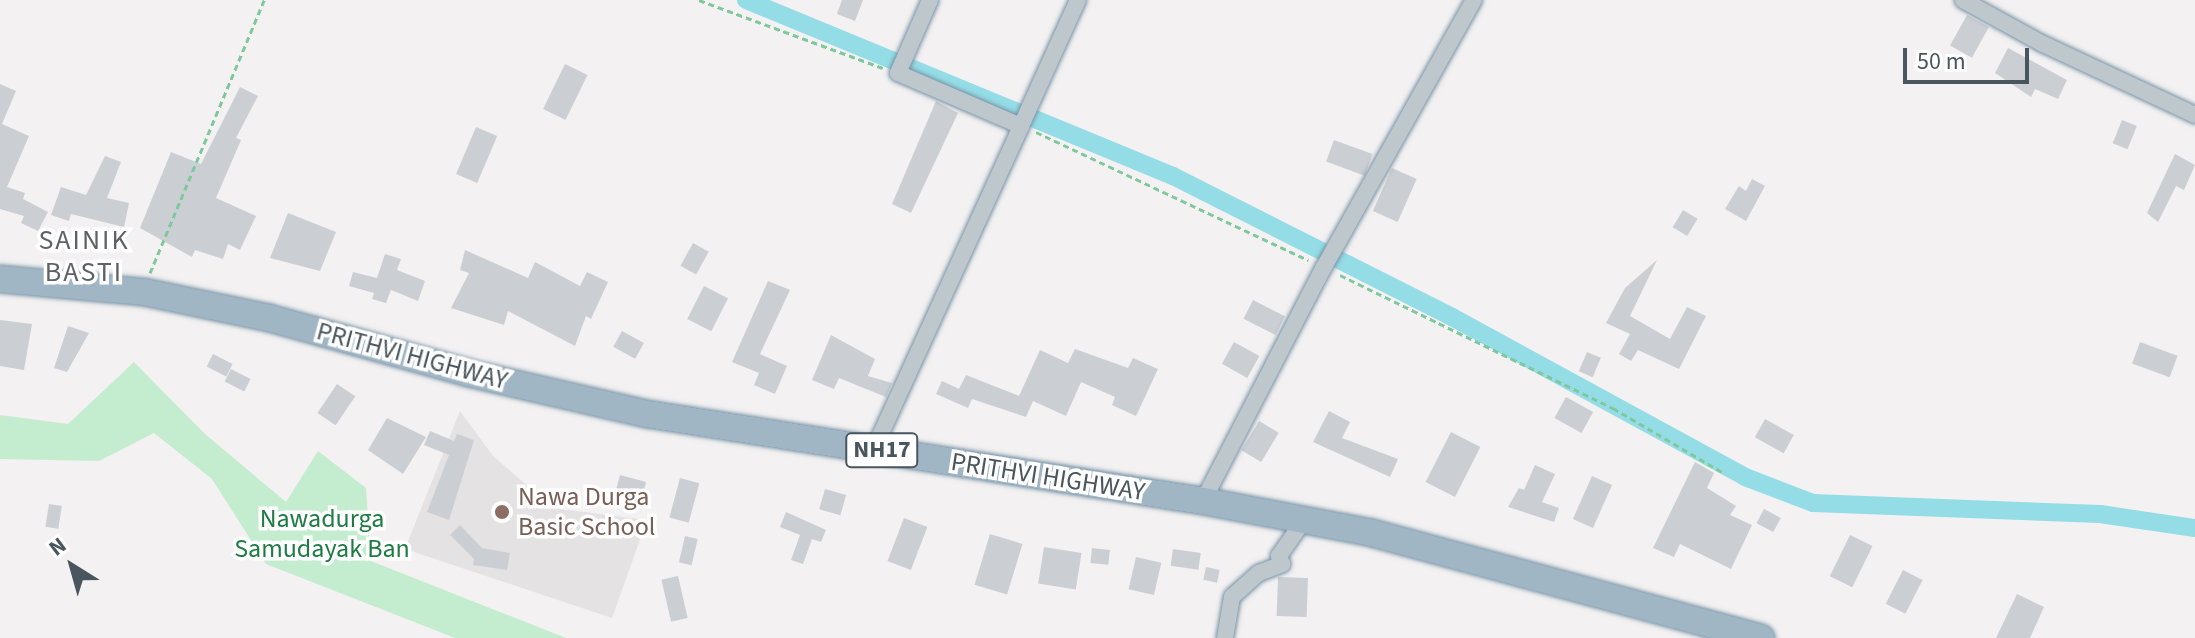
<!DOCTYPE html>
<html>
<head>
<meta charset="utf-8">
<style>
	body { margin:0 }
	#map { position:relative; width:2195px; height:638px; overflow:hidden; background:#f3f1f1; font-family:"Source Sans 3",sans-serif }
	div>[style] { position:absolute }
	.education>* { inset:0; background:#e4e2e3 }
	.green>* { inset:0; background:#c4edd0 }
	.canal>* { height:18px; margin:-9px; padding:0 9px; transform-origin:9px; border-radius:9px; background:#94dde6 }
	.building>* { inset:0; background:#cbcfd3; transform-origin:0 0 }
	.path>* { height:3px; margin-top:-1.5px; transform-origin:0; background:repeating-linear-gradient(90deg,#7ec89c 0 6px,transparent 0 10px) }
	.roads { filter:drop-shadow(0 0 2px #7893a7) drop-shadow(0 0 2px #7893a7) }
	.minor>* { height:16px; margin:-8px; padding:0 8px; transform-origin:8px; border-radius:8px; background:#bec7cc }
	.trunk>* { height:26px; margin:-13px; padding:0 13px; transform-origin:13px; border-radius:13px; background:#a0b6c4 }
	.dots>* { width:22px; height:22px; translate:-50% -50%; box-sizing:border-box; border:4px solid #fff; border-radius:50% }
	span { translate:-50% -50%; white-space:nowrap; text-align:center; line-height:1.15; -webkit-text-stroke:7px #fff; paint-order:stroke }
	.shield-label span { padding:2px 6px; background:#fff; border:2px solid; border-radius:6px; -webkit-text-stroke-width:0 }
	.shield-label { font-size:24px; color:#4a565d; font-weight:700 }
	.street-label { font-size:26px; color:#4a565d }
	.education-label { font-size:26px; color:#785e54 }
	.left { translate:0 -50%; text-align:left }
	.park-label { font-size:26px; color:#1f7b44 }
	.neighbourhood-label { font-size:28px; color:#5e6265; letter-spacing:2px }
	.north { position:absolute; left:32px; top:526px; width:80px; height:80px; -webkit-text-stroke:6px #fff; paint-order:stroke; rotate:323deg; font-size:22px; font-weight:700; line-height:32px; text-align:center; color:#4a565d }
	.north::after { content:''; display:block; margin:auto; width:28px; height:36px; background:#4a565d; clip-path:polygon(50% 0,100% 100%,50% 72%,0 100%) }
	.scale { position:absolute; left:1903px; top:48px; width:126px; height:36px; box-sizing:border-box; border:4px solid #4a565d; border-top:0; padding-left:10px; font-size:24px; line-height:28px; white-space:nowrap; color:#4a565d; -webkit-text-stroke:6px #fff; paint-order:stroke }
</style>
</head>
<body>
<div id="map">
	<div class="education">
		<i style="clip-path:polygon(460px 411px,493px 456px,553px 508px,647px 520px,612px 618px,405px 549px)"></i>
	</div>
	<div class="green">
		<i style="clip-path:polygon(134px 362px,205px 434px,286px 502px,318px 451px,366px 488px,371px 561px,566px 638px,455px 638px,266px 564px,212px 479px,154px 433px,99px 461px,0 459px,0 415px,68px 424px)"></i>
	</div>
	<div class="canal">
		<i style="left:746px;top:0;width:462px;rotate:22.4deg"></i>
		<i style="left:1173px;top:176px;width:313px;rotate:26.8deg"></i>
		<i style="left:1452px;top:317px;width:334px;rotate:28.6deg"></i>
		<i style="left:1745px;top:477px;width:73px;rotate:20.9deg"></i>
		<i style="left:1813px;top:503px;width:287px;rotate:2.2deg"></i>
		<i style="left:2100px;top:514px;width:96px;rotate:8.4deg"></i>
	</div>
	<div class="building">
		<i style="clip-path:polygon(842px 0,863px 0,855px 21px,837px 14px)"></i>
		<i style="left:1967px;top:15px;width:25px;height:35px;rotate:29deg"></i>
		<i style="clip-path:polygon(2008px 48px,2067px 80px,2058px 99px,2035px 89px,2031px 97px,1995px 73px)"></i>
		<i style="left:565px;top:64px;width:25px;height:50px;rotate:26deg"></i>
		<i style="clip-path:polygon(0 84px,16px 91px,2px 124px,29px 136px,7px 187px,25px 193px,23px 199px,48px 212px,38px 231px,21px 223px,24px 216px,0 209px)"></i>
		<i style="clip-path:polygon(240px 87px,258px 96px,236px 138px,241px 140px,216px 198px,256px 216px,240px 250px,228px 244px,223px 259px,195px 250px,192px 257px,140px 228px,171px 152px,201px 164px)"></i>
		<i style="clip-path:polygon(936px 101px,958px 113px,911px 213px,892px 204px)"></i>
		<i style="left:2122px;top:120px;width:16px;height:25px;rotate:22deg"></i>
		<i style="left:476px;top:127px;width:23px;height:51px;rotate:23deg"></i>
		<i style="left:1334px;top:140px;width:41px;height:23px;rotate:20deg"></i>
		<i style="clip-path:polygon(2175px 154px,2195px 165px,2184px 190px,2176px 186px,2158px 222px,2147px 213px)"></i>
		<i style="clip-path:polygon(105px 156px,121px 162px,107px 198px,129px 203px,124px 227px,71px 214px,69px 221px,51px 215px,61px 187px,86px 195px)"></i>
		<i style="left:1392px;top:168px;width:27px;height:47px;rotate:24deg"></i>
		<i style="clip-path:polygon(1752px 179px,1765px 186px,1746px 221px,1725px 209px,1739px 186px,1746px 191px)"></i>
		<i style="left:1683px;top:210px;width:17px;height:20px;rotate:31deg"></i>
		<i style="clip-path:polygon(288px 213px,336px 232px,320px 271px,270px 258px)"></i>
		<i style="left:693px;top:243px;width:18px;height:26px;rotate:29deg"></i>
		<i style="clip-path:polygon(465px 250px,528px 278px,535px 262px,580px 286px,587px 272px,608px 282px,591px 319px,586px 316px,575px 346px,508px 311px,504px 325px,451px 308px,469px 273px,460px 270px)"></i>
		<i style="clip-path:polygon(385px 254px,401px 259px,397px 270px,425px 281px,418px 301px,391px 290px,386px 303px,372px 299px,374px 293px,349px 286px,353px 272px,377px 278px)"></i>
		<i style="clip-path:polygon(1657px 260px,1630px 316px,1670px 339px,1687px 307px,1706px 316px,1679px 369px,1638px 350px,1631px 361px,1619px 354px,1630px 334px,1606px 323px,1625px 288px)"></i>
		<i style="clip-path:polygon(768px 281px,790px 290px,760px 354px,787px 366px,775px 394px,754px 385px,759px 373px,732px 362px)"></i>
		<i style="left:704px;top:286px;width:27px;height:37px;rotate:27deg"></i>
		<i style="left:1253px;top:300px;width:36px;height:21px;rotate:27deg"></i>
		<i style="clip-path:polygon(0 320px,32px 324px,24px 370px,0 366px)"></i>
		<i style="clip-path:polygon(68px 326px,89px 333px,67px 372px,54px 368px)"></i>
		<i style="left:622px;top:331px;width:25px;height:18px;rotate:29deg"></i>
		<i style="clip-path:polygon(831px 335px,875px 359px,868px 376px,892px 383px,886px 397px,839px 378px,834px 389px,812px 380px)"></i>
		<i style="left:1234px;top:342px;width:29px;height:25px;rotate:29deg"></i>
		<i style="left:2140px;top:342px;width:40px;height:23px;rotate:20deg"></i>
		<i style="clip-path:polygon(1075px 349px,1128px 368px,1133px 358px,1158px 369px,1136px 416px,1112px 405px,1115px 397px,1081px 382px,1066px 416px,1033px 401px,1026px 417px,972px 399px,968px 408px,936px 394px,942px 381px,959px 389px,966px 375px,1019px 396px,1040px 350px,1068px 363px)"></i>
		<i style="left:1587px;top:352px;width:15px;height:21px;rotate:23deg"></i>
		<i style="left:213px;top:354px;width:22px;height:14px;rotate:27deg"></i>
		<i style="left:231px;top:369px;width:22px;height:14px;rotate:27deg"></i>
		<i style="left:337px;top:384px;width:22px;height:35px;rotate:34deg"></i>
		<i style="left:1566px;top:397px;width:31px;height:24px;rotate:29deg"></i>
		<i style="clip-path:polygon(1329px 411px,1350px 422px,1342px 438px,1398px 459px,1390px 477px,1313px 442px)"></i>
		<i style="clip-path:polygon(387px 418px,426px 437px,403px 474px,368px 450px)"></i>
		<i style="left:1765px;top:419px;width:33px;height:21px;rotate:29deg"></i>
		<i style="left:1259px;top:421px;width:23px;height:34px;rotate:31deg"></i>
		<i style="clip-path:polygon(430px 431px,454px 441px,457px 434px,474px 440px,449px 520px,427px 512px,449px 455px,424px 445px)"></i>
		<i style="left:1451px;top:432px;width:33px;height:56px;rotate:27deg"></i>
		<i style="clip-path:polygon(1695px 462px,1714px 473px,1707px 488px,1736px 506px,1730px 515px,1752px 525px,1731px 569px,1680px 544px,1674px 557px,1653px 548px)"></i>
		<i style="clip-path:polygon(1535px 465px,1555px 474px,1542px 502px,1559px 508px,1554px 522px,1508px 507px,1519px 488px,1524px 490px)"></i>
		<i style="left:620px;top:475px;width:27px;height:21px;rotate:15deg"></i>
		<i style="left:1592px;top:476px;width:22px;height:47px;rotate:24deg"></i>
		<i style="left:680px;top:478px;width:20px;height:41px;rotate:15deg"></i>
		<i style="left:825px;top:489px;width:22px;height:21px;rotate:16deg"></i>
		<i style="left:49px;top:504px;width:13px;height:23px;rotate:9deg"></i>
		<i style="left:1764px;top:509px;width:19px;height:16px;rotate:28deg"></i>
		<i style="clip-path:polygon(786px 512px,826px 530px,821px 542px,812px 539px,803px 564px,791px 560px,800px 535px,780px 527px)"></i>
		<i style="left:904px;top:518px;width:25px;height:46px;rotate:21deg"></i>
		<i style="clip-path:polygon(460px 525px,482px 548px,510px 553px,507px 570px,473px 565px,474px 559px,450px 535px)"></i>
		<i style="left:990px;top:534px;width:34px;height:53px;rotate:17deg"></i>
		<i style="left:1850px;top:535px;width:25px;height:46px;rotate:26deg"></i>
		<i style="left:685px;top:536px;width:13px;height:27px;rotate:13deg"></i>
		<i style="left:1044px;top:547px;width:38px;height:37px;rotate:9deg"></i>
		<i style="left:1092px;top:548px;width:18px;height:15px;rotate:6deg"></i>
		<i style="left:1173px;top:549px;width:28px;height:17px;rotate:8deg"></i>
		<i style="left:1136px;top:557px;width:26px;height:33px;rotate:13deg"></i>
		<i style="left:1206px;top:567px;width:14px;height:13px;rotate:12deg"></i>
		<i style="left:1903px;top:570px;width:22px;height:38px;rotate:27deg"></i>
		<i style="left:678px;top:576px;width:43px;height:17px;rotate:77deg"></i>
		<i style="left:1278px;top:577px;width:30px;height:39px;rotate:2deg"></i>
		<i style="clip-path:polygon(2017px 594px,2044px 607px,2030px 638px,1996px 638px)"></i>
	</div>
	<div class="path">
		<i style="left:699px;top:0;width:196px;rotate:20.3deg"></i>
		<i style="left:1036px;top:132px;width:301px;rotate:25.2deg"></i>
		<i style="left:150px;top:273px;width:296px;rotate:-67.3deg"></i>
		<i style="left:1340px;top:275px;width:304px;rotate:26deg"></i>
		<i style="left:1613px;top:408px;width:126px;rotate:30.4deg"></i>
	</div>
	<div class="roads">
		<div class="minor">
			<i style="left:1963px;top:0;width:91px;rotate:28.8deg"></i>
			<i style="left:2043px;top:44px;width:168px;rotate:25deg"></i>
			<i style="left:1021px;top:126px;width:138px;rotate:-65.7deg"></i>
			<i style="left:874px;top:449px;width:355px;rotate:-65.5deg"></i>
			<i style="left:1021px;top:126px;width:134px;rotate:-156.7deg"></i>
			<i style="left:898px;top:73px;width:80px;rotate:-66.3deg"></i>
			<i style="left:1203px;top:501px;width:263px;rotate:-62.7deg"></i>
			<i style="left:1324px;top:267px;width:306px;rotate:-60.7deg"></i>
			<i style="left:1225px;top:638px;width:42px;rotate:-80.3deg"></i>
			<i style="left:1232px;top:597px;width:36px;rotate:-42deg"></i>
			<i style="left:1259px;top:573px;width:25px;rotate:-21deg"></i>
			<i style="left:1282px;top:564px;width:9px;rotate:-111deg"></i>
			<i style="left:1279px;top:556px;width:44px;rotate:-55.2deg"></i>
		</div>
		<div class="trunk">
			<i style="left:0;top:279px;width:145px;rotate:5.2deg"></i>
			<i style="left:144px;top:292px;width:128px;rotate:11.7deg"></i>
			<i style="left:269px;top:318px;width:206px;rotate:15.4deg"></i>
			<i style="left:468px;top:373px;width:184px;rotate:12.9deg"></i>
			<i style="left:647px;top:414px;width:563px;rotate:8.89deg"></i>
			<i style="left:1203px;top:501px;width:172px;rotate:10.7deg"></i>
			<i style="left:1372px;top:533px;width:403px;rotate:15.1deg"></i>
		</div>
	</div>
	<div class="dots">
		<i style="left:502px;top:512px;background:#8d6e63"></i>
	</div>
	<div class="shield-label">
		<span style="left:882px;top:450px">NH17</span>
	</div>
	<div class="street-label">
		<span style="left:412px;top:356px;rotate:15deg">PRITHVI HIGHWAY</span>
		<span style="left:1048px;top:477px;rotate:9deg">PRITHVI HIGHWAY</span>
	</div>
	<div class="education-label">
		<span class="left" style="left:518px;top:512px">Nawa Durga<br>Basic School</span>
	</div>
	<div class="park-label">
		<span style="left:322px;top:534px">Nawadurga<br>Samudayak Ban</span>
	</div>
	<div class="neighbourhood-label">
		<span style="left:84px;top:256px">SAINIK<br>BASTI</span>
	</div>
	<div class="north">N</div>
	<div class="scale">50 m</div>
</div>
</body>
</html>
